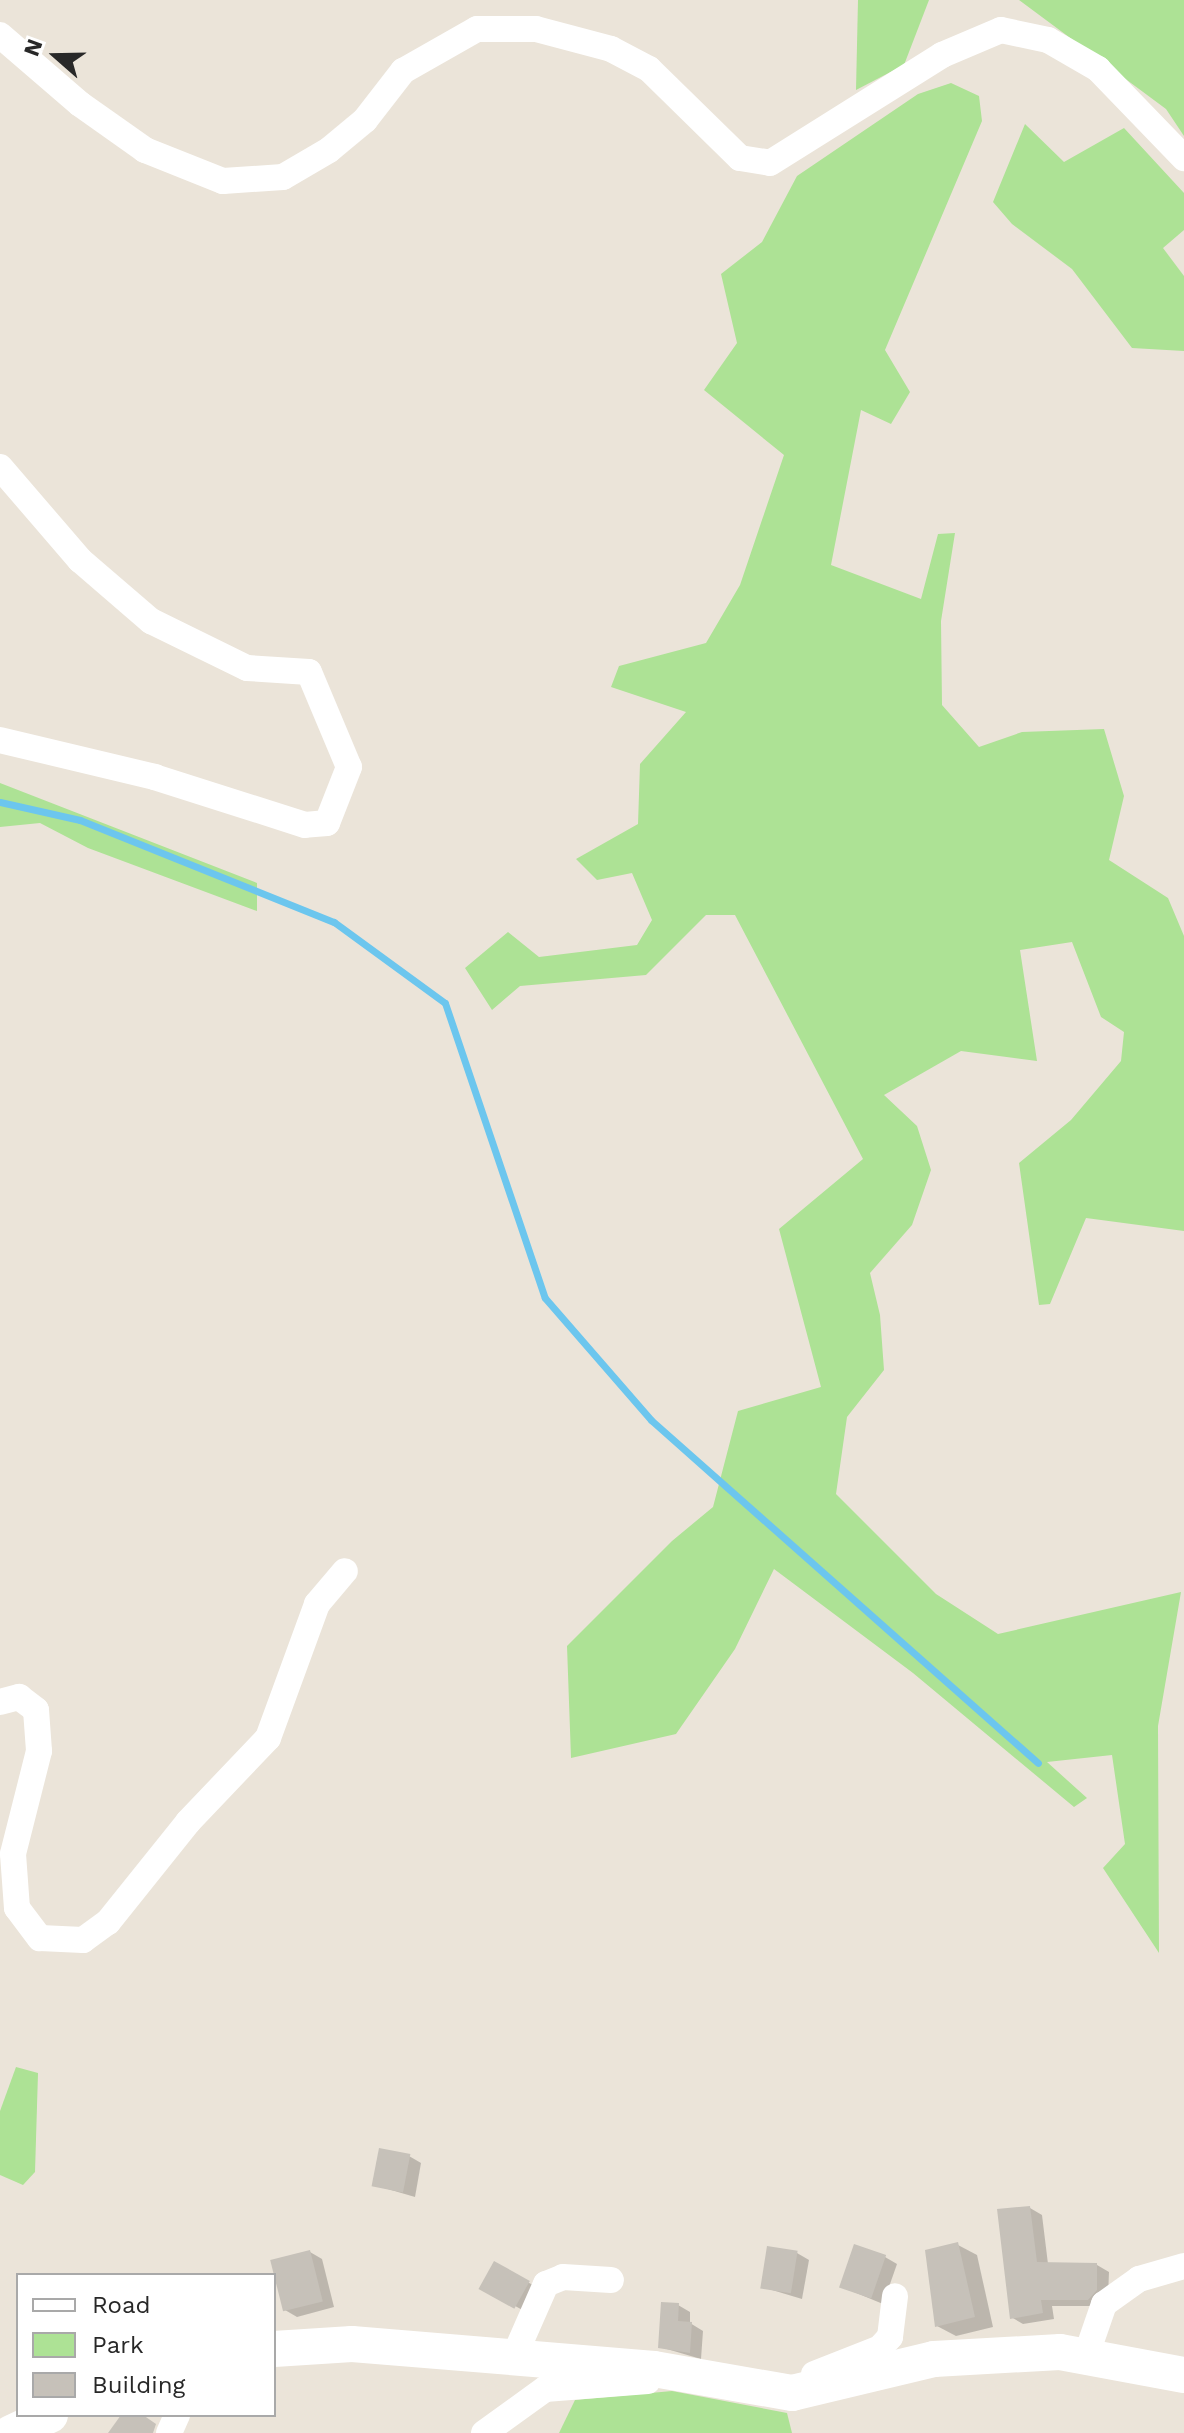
<!DOCTYPE html>
<html>
<head>
<meta charset="utf-8">
<style>
	body { margin:0 }
	#map { position:relative; width:1184px; height:2433px; overflow:hidden; background:#ebe4d9; font-family:"Work Sans",sans-serif }
	div>[style] { position:absolute }
	.green>* { inset:0; background:#ade295 }
	.shadow>* { inset:0; background:#0003; transform-origin:0 0 }
	.stream>* { height:7px; margin:-3.5px; padding:0 3.5px; transform-origin:3.5px; border-radius:3.5px; background:#6cc6ee }
	.building>* { inset:0; background:#c6c1b9; transform-origin:0 0 }
	.street>* { height:26px; margin:-13px; padding:0 13px; transform-origin:13px; border-radius:13px; background:#fff }
	.secondary>* { height:36px; margin:-18px; padding:0 18px; transform-origin:18px; border-radius:18px; background:#fff }
	span { translate:-50% -50%; white-space:nowrap; text-align:center; line-height:1.15; -webkit-text-stroke:8px #fff; paint-order:stroke }
	.legend { position:absolute; left:16px; top:2273px; width:260px; height:144px; box-sizing:border-box; background:#fff; border:2px solid #a9a9a9; margin:0; padding:10px 14px; list-style:none; font-size:24px; color:#282828 }
	.legend li { display:flex; align-items:center; gap:16px; height:40px }
	.legend b { width:40px; border:2px solid #a9a9a9 }
	.north { position:absolute; left:16px; top:16px; width:80px; height:80px; -webkit-text-stroke:6px #fff; paint-order:stroke; rotate:290deg; font-size:22px; font-weight:700; line-height:32px; text-align:center; color:#282828 }
	.north::after { content:''; display:block; margin:auto; width:28px; height:36px; background:#282828; clip-path:polygon(50% 0,100% 100%,50% 72%,0 100%) }
</style>
</head>
<body>
<div id="map">
	<div class="green">
		<i style="clip-path:polygon(858px 0,929px 0,904px 65px,856px 90px)"></i>
		<i style="clip-path:polygon(1019px 0,1184px 0,1184px 136px,1166px 109px)"></i>
		<i style="clip-path:polygon(951px 83px,979px 96px,982px 121px,885px 350px,910px 392px,891px 424px,861px 410px,831px 565px,921px 599px,938px 534px,955px 533px,941px 621px,942px 705px,979px 747px,1022px 732px,1104px 729px,1124px 796px,1109px 860px,1168px 898px,1184px 936px,1184px 1231px,1086px 1218px,1050px 1304px,1039px 1305px,1019px 1163px,1071px 1120px,1121px 1061px,1124px 1032px,1101px 1017px,1072px 942px,1020px 950px,1037px 1061px,961px 1051px,884px 1095px,917px 1126px,931px 1170px,912px 1225px,870px 1273px,880px 1315px,884px 1370px,847px 1417px,836px 1494px,936px 1594px,998px 1634px,1181px 1592px,1158px 1726px,1159px 1953px,1103px 1868px,1125px 1844px,1112px 1755px,1047px 1762px,1087px 1798px,1074px 1807px,913px 1673px,774px 1569px,735px 1649px,676px 1734px,571px 1758px,567px 1646px,672px 1541px,713px 1507px,738px 1411px,821px 1387px,779px 1229px,863px 1159px,735px 915px,706px 915px,646px 975px,520px 986px,492px 1010px,465px 968px,508px 932px,539px 957px,637px 945px,652px 920px,632px 873px,597px 880px,576px 859px,638px 824px,640px 764px,686px 712px,611px 687px,619px 666px,706px 643px,740px 585px,784px 455px,704px 390px,737px 343px,721px 274px,762px 242px,797px 176px,918px 94px)"></i>
		<i style="clip-path:polygon(1025px 124px,1064px 162px,1124px 128px,1184px 193px,1184px 230px,1163px 248px,1184px 276px,1184px 351px,1132px 348px,1072px 269px,1012px 224px,993px 202px)"></i>
		<i style="clip-path:polygon(0 783px,257px 883px,257px 911px,88px 848px,40px 823px,0 827px)"></i>
		<i style="clip-path:polygon(16px 2067px,38px 2073px,35px 2172px,23px 2185px,0 2175px,0 2111px)"></i>
		<i style="clip-path:polygon(672px 2391px,787px 2413px,792px 2433px,559px 2433px,575px 2400px)"></i>
	</div>
	<div class="shadow">
		<i style="clip-path:polygon(409px 2156px,421px 2163px,415px 2197px,374px 2185px)"></i>
		<i style="clip-path:polygon(1030px 2208px,1042px 2215px,1048px 2264px,1097px 2265px,1109px 2272px,1108px 2297px,1101px 2306px,1052px 2306px,1054px 2319px,1023px 2324px,1011px 2317px)"></i>
		<i style="clip-path:polygon(958px 2245px,977px 2255px,993px 2327px,956px 2336px,937px 2326px)"></i>
		<i style="clip-path:polygon(310px 2252px,322px 2259px,334px 2307px,297px 2317px,285px 2310px)"></i>
		<i style="clip-path:polygon(797px 2253px,809px 2260px,802px 2299px,762px 2287px)"></i>
		<i style="clip-path:polygon(885px 2257px,897px 2264px,883px 2304px,842px 2287px)"></i>
		<i style="left:495px;top:2264px;width:53px;height:27px;rotate:29deg"></i>
		<i style="clip-path:polygon(678px 2305px,690px 2312px,690px 2323px,703px 2331px,701px 2359px,660px 2347px)"></i>
	</div>
	<div class="stream">
		<i style="left:0;top:802px;width:82px;rotate:12.7deg"></i>
		<i style="left:80px;top:820px;width:274px;rotate:21.9deg"></i>
		<i style="left:334px;top:922px;width:137px;rotate:36.1deg"></i>
		<i style="left:445px;top:1003px;width:311px;rotate:71.3deg"></i>
		<i style="left:545px;top:1298px;width:162px;rotate:49deg"></i>
		<i style="left:651px;top:1420px;width:517px;rotate:41.55deg"></i>
	</div>
	<div class="building">
		<i style="left:379px;top:2148px;width:32px;height:39px;rotate:11deg"></i>
		<i style="clip-path:polygon(1030px 2206px,1037px 2262px,1097px 2263px,1097px 2290px,1088px 2300px,1041px 2300px,1043px 2313px,1010px 2319px,997px 2209px)"></i>
		<i style="clip-path:polygon(958px 2242px,975px 2317px,935px 2327px,925px 2250px)"></i>
		<i style="left:854px;top:2244px;width:34px;height:46px;rotate:19deg"></i>
		<i style="left:767px;top:2246px;width:31px;height:43px;rotate:9deg"></i>
		<i style="left:310px;top:2250px;width:53px;height:41px;rotate:76deg"></i>
		<i style="left:494px;top:2261px;width:41px;height:32px;rotate:29deg"></i>
		<i style="clip-path:polygon(661px 2302px,679px 2303px,678px 2321px,692px 2322px,690px 2353px,658px 2348px)"></i>
		<i style="clip-path:polygon(121px 2415px,143px 2415px,156px 2424px,153px 2433px,108px 2433px)"></i>
	</div>
	<div class="street">
		<i style="left:0;top:35px;width:106px;rotate:40.8deg"></i>
		<i style="left:80px;top:104px;width:80px;rotate:35.3deg"></i>
		<i style="left:145px;top:150px;width:84px;rotate:21.7deg"></i>
		<i style="left:223px;top:181px;width:60px;rotate:-3.8deg"></i>
		<i style="left:283px;top:177px;width:53px;rotate:-30.4deg"></i>
		<i style="left:329px;top:150px;width:47px;rotate:-39.8deg"></i>
		<i style="left:365px;top:120px;width:62px;rotate:-52.2deg"></i>
		<i style="left:403px;top:71px;width:85px;rotate:-29.6deg"></i>
		<i style="left:477px;top:29px;width:59px"></i>
		<i style="left:536px;top:29px;width:78px;rotate:14.9deg"></i>
		<i style="left:611px;top:49px;width:43px;rotate:27.8deg"></i>
		<i style="left:649px;top:69px;width:127px;rotate:44.4deg"></i>
		<i style="left:740px;top:158px;width:30px;rotate:9deg"></i>
		<i style="left:770px;top:163px;width:203px;rotate:-32.1deg"></i>
		<i style="left:942px;top:55px;width:64px;rotate:-23deg"></i>
		<i style="left:1001px;top:30px;width:48px;rotate:12deg"></i>
		<i style="left:1048px;top:40px;width:58px;rotate:30.1deg"></i>
		<i style="left:1098px;top:69px;width:124px;rotate:46deg"></i>
		<i style="left:0;top:467px;width:123px;rotate:49.3deg"></i>
		<i style="left:80px;top:560px;width:94px;rotate:40.7deg"></i>
		<i style="left:151px;top:621px;width:107px;rotate:26.1deg"></i>
		<i style="left:247px;top:668px;width:62px;rotate:3.7deg"></i>
		<i style="left:309px;top:672px;width:103px;rotate:67.2deg"></i>
		<i style="left:349px;top:767px;width:60px;rotate:111.4deg"></i>
		<i style="left:327px;top:823px;width:22px;rotate:175deg"></i>
		<i style="left:305px;top:825px;width:157px;rotate:-162.3deg"></i>
		<i style="left:155px;top:777px;width:159px;rotate:-166.6deg"></i>
		<i style="left:0;top:1702px;width:20px;rotate:-15deg"></i>
		<i style="left:19px;top:1697px;width:21px;rotate:37deg"></i>
		<i style="left:36px;top:1710px;width:41px;rotate:85.8deg"></i>
		<i style="left:39px;top:1751px;width:106px;rotate:104.2deg"></i>
		<i style="left:13px;top:1854px;width:54px;rotate:85.8deg"></i>
		<i style="left:17px;top:1908px;width:38px;rotate:53deg"></i>
		<i style="left:40px;top:1938px;width:43px;rotate:2.7deg"></i>
		<i style="left:83px;top:1940px;width:31px;rotate:-36deg"></i>
		<i style="left:108px;top:1922px;width:128px;rotate:-51.3deg"></i>
		<i style="left:188px;top:1822px;width:116px;rotate:-46.4deg"></i>
		<i style="left:268px;top:1738px;width:143px;rotate:-69.9deg"></i>
		<i style="left:317px;top:1604px;width:43px;rotate:-49.7deg"></i>
		<i style="left:1086px;top:2356px;width:55px;rotate:-70.9deg"></i>
		<i style="left:1104px;top:2304px;width:43px;rotate:-35.5deg"></i>
		<i style="left:1139px;top:2279px;width:47px;rotate:-16.1deg"></i>
		<i style="left:513px;top:2359px;width:82px;rotate:-66.3deg"></i>
		<i style="left:546px;top:2284px;width:18px;rotate:-22deg"></i>
		<i style="left:563px;top:2277px;width:48px;rotate:3.6deg"></i>
		<i style="left:814px;top:2374px;width:71px;rotate:-21.5deg"></i>
		<i style="left:880px;top:2348px;width:15px;rotate:-48deg"></i>
		<i style="left:890px;top:2337px;width:41px;rotate:-83deg"></i>
		<i style="left:169px;top:2433px;width:20px;rotate:-66deg"></i>
		<i style="left:484px;top:2433px;width:75px;rotate:-35.8deg"></i>
		<i style="left:545px;top:2389px;width:103px;rotate:-4.4deg"></i>
	</div>
	<div class="secondary">
		<i style="left:274px;top:2349px;width:78px;rotate:-3.7deg"></i>
		<i style="left:352px;top:2344px;width:303px;rotate:4.7deg"></i>
		<i style="left:654px;top:2369px;width:140px;rotate:9.9deg"></i>
		<i style="left:792px;top:2393px;width:146px;rotate:-13.5deg"></i>
		<i style="left:934px;top:2359px;width:126px;rotate:-3.2deg"></i>
		<i style="left:1060px;top:2352px;width:126px;rotate:10.5deg"></i>
		<i style="left:11px;top:2433px;width:43px;rotate:-24.8deg"></i>
	</div>
	<ul class="legend">
	<li><b style="height:10px;background:#fff"></b>Road</li>
	<li><b style="height:22px;background:#ade295"></b>Park</li>
	<li><b style="height:22px;background:#c6c1b9"></b>Building</li>
	</ul>
	<div class="north">N</div>
</div>
</body>
</html>
